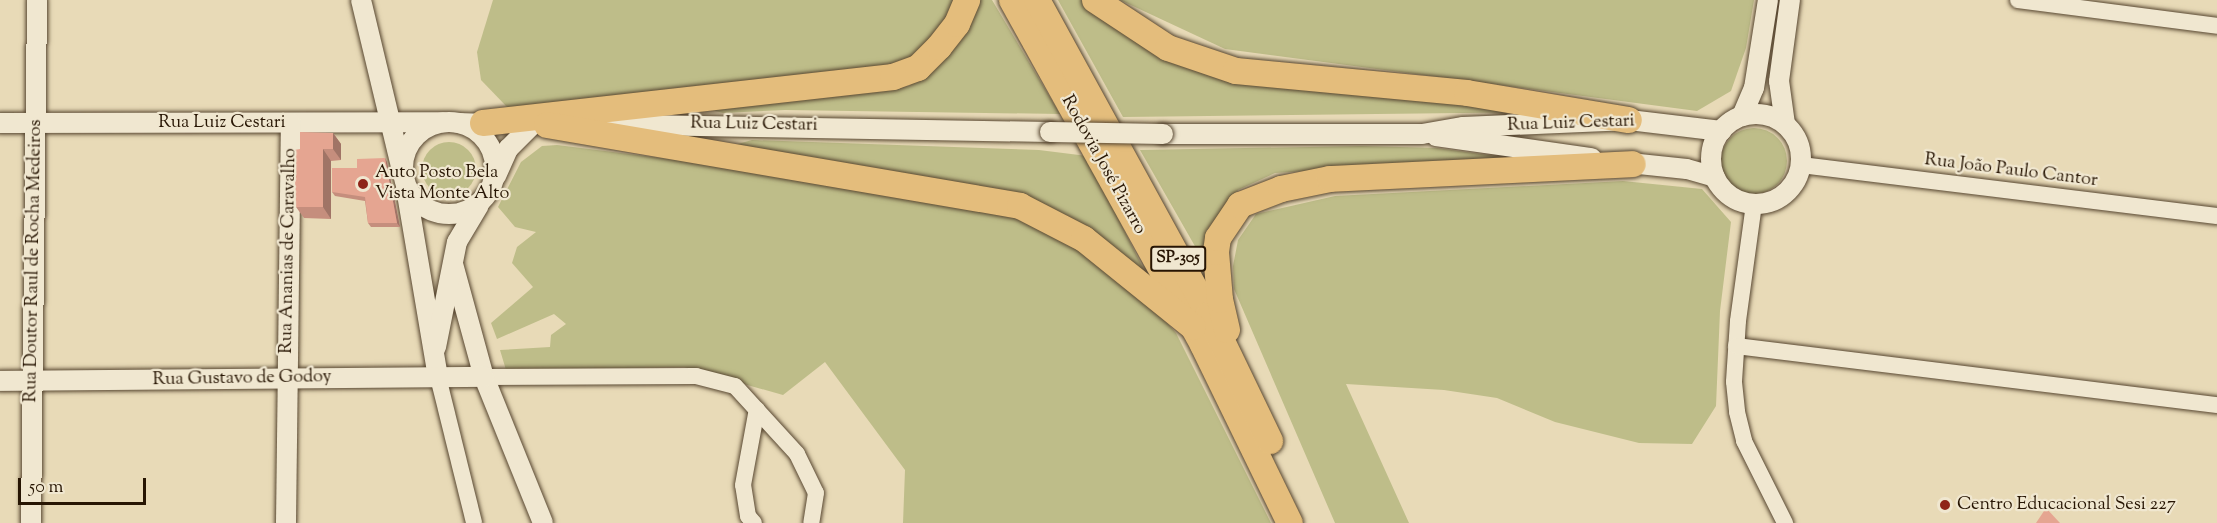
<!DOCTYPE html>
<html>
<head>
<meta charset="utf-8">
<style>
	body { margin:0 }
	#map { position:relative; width:2217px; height:523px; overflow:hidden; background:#e8dab7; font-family:"Sorts Mill Goudy",serif }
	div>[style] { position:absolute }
	.green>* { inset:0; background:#bebd89 }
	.round { border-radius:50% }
	.roads { filter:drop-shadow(0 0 2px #574630) drop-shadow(0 0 2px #574630) }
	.minor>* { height:16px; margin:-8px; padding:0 8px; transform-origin:8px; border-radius:8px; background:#f0e7d0 }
	.tertiary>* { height:20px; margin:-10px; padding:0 10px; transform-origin:10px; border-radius:10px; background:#f0e7d0 }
	.tertiary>.ring { margin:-10px; padding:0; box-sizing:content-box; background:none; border:20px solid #f0e7d0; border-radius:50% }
	.primary>* { height:26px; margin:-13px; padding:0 13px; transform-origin:13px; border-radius:13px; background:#e4bd7c }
	.bridges { filter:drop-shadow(0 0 2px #574630) drop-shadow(0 0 2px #574630) }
	.tertiary-bridge>* { height:20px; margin:-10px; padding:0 10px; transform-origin:10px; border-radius:10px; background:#f0e7d0 }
	.wall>* { inset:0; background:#c58e7d }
	.shaded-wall>* { inset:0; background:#a07466 }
	.building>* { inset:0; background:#e5a591 }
	.dots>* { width:16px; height:16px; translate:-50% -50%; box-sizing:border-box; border:3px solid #f0e7d0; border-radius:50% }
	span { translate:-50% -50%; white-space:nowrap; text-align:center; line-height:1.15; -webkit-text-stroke:4.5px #f0e7d0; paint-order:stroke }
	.shield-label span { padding:2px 4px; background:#f0e7d0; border:2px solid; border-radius:4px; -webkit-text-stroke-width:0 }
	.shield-label { font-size:16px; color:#271503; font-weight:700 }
	.street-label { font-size:18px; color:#271503 }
	.poi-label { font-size:18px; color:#271503 }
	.left { translate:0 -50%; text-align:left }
	.scale { position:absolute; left:18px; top:478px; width:128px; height:27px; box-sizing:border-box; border:3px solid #271503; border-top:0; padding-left:8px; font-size:18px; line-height:21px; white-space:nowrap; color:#271503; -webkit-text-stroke:4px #f0e7d0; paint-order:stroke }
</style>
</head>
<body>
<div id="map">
	<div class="green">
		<i style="clip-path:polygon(493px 0,957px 0,943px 28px,912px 61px,888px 71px,508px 108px,481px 80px,477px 52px)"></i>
		<i style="clip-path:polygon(979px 0,992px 0,1060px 114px,785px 110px,723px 113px,700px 107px,909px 86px,950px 51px)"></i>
		<i style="clip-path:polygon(1058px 0,1081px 0,1120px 29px,1187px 67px,1548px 112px,1123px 117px)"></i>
		<i style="clip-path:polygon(1120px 0,1754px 0,1746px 48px,1731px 91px,1697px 111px,1225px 49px)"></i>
		<i class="round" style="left:1721px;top:128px;width:66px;height:66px"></i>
		<i style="clip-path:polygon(752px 140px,1039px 150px,1087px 156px,1149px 280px,1074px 223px,727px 147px)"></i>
		<i class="round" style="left:422px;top:142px;width:54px;height:54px"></i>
		<i style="clip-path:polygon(557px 145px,741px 168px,993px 209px,1044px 225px,1146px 299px,1176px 333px,1271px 523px,903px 523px,905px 470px,825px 362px,783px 395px,684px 367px,506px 370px,500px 350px,550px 347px,551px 335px,566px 324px,554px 314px,497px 339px,491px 323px,533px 287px,512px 263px,517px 247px,536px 232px,515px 227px,498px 207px,521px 162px,542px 146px)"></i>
		<i style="clip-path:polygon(1362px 146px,1437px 148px,1510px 158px,1275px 173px,1238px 190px,1206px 231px,1208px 269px,1140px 150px)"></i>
		<i style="clip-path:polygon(1623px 181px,1702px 189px,1731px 222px,1720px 311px,1716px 406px,1692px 444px,1639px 443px,1555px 422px,1497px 398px,1444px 390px,1346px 384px,1409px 523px,1335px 523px,1234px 289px,1233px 266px,1238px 240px,1256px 214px,1335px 196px)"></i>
	</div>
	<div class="roads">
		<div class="minor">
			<i style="left:2018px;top:0;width:201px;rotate:7.4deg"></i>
			<i style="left:1801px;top:165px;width:419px;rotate:7deg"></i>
			<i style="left:1754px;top:204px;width:118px;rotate:97.8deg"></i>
			<i style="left:1738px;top:321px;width:61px;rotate:93.8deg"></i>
			<i style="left:1734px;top:382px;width:30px;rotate:84deg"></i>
			<i style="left:1737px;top:412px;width:30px;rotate:76deg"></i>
			<i style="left:1744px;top:441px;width:92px;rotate:63.4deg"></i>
			<i style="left:1736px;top:346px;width:485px;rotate:7deg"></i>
			<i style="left:438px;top:377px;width:150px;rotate:76.1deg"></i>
			<i style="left:484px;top:377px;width:212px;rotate:-0.3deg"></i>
			<i style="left:696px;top:376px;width:40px;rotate:14.4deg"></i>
			<i style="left:735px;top:386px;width:92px;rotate:47.6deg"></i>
			<i style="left:797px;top:454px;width:43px;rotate:64deg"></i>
			<i style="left:816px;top:493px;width:30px;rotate:99deg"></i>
			<i style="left:754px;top:523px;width:9px;rotate:-131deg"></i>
			<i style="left:748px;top:516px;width:31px;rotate:-99deg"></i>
			<i style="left:743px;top:485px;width:77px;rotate:-79.6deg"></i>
		</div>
		<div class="tertiary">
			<i style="left:361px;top:0;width:171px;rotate:76.5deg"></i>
			<i class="ring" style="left:1711px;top:114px;width:70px;height:70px"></i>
			<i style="left:1742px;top:116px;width:30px;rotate:-67deg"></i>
			<i style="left:1754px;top:88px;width:89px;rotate:-81deg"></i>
			<i class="ring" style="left:403px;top:122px;width:72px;height:72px"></i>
			<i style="left:0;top:123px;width:443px;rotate:-0.1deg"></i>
			<i style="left:458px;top:123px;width:37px;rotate:2deg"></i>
			<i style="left:587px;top:124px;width:463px;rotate:1deg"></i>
			<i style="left:1785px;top:124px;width:43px;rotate:-97.9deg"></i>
			<i style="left:1779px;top:81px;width:82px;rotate:-82.3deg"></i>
			<i style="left:1163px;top:134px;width:259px"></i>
			<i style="left:1422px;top:134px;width:42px;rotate:-9.7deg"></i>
			<i style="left:1463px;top:127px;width:166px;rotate:-2.4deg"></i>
			<i style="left:1629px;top:120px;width:93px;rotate:6.8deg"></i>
			<i style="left:1436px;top:136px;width:157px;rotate:8.1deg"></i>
			<i style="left:1620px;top:162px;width:67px;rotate:6deg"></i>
			<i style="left:1687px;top:169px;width:29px;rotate:16deg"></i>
			<i style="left:496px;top:176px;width:30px;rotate:-66deg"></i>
			<i style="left:508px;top:149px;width:34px;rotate:-45deg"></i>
			<i style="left:406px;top:188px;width:192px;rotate:80.4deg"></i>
			<i style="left:453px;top:264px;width:117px;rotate:74.7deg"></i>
			<i style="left:484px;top:377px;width:157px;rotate:68deg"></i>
			<i style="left:436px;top:347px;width:107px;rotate:-78.7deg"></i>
			<i style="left:457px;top:242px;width:43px;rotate:-59.3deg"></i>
			<i style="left:0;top:381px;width:484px;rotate:-0.5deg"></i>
			<i style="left:31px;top:523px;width:523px;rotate:-89.34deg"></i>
			<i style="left:286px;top:523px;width:400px;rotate:-89.3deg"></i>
		</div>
		<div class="primary">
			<i style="left:1012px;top:0;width:394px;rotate:61deg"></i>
			<i style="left:1203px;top:345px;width:198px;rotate:64deg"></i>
			<i style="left:1037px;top:0;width:358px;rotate:61.3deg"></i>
			<i style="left:1209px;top:314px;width:141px;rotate:64.3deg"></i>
			<i style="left:1095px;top:0;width:87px;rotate:33.3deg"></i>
			<i style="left:1168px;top:48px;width:72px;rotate:18.7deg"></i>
			<i style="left:1236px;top:71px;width:232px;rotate:5.4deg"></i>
			<i style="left:1467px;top:93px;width:164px;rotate:9.5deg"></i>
			<i style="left:483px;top:123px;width:413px;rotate:-6.4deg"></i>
			<i style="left:893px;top:77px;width:27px;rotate:-20deg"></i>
			<i style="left:918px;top:68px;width:30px;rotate:-45deg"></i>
			<i style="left:939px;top:47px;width:29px;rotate:-52deg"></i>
			<i style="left:957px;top:24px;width:26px;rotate:-67deg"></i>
			<i style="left:547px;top:125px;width:480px;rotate:9.7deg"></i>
			<i style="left:1020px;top:206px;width:72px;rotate:27.3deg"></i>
			<i style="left:1084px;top:239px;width:140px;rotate:38.9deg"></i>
			<i style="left:1227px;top:330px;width:31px;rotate:-103deg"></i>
			<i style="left:1220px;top:300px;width:48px;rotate:-94.8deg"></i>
			<i style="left:1216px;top:252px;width:14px;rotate:-82deg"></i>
			<i style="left:1218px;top:238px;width:40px;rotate:-56deg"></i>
			<i style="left:1240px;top:205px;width:44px;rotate:-21.3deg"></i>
			<i style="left:1281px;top:189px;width:50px;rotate:-11.5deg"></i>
			<i style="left:1330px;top:179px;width:303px;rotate:-2.8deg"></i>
		</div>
	</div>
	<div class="bridges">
		<div class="tertiary-bridge">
			<i style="left:1050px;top:132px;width:113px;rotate:1deg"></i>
		</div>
	</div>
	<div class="wall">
		<i style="clip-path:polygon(333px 133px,341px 144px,341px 160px,331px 161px,331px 219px,304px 218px,296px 207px,300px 149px)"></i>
		<i style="clip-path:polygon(385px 158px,387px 162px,400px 227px,371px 227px,368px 223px,365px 201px,335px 196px,332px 192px,357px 168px)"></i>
	</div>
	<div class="shaded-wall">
		<i style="clip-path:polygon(333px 133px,341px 144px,341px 160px,333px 149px)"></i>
		<i style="clip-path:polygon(323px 149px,331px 161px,331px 219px,323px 207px)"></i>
		<i style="clip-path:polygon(385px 158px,387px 162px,400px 227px,397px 223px)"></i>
	</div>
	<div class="building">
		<i style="clip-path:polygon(300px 132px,333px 133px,333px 149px,323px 149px,323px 207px,296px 207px,294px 150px,300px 149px)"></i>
		<i style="clip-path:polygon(385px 158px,397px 223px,368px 223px,365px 197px,332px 192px,332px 168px,357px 168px,357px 159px)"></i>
		<i style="clip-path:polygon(2046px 508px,2060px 523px,2036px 523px)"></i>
	</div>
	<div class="dots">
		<i style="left:363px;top:184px;background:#8f2418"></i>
		<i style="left:1945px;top:505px;background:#8f2418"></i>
	</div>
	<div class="shield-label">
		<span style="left:1178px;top:259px">SP-305</span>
	</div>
	<div class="street-label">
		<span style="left:222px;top:123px">Rua Luiz Cestari</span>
		<span style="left:1571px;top:124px;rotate:-2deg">Rua Luiz Cestari</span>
		<span style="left:754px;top:125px;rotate:1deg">Rua Luiz Cestari</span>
		<span style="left:1103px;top:165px;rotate:61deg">Rodovia José Pizarro</span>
		<span style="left:2011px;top:171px;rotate:7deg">Rua João Paulo Cantor</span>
		<span style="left:289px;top:251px;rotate:-89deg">Rua Ananias de Caravalho</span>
		<span style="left:34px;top:261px;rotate:-89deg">Rua Doutor Raul de Rocha Medeiros</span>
		<span style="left:242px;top:379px;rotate:-1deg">Rua Gustavo de Godoy</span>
	</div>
	<div class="poi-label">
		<span class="left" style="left:375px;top:184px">Auto Posto Bela<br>Vista Monte Alto</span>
		<span class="left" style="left:1957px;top:505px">Centro Educacional Sesi 227</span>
	</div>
	<div class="scale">50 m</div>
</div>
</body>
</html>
